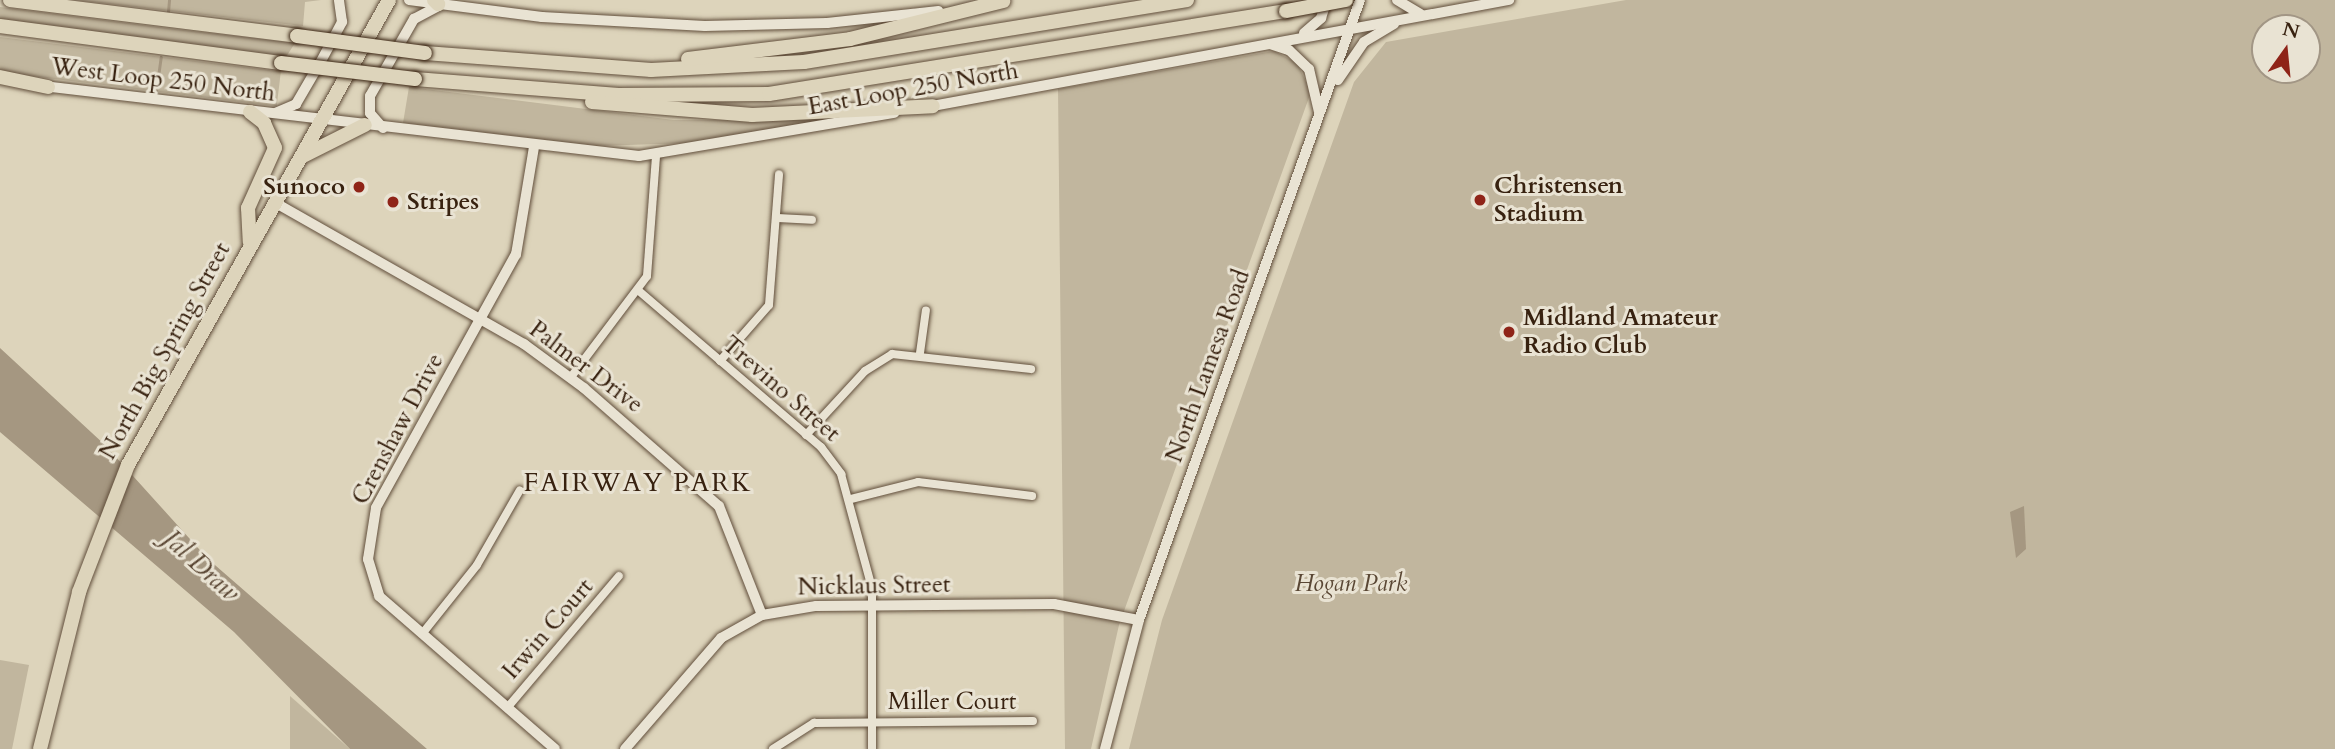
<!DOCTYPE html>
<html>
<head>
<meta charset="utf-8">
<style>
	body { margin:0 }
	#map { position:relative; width:2335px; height:749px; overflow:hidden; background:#ddd4bb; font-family:Cardo,serif }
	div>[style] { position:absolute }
	.green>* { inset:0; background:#c1b69e; transform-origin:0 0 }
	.water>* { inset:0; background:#a59781 }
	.stream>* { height:2.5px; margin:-1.25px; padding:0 1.25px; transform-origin:1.25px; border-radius:1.25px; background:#a59781 }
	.roads { filter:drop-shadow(0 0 2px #614e3b) drop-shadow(0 0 2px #614e3b) }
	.minor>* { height:8px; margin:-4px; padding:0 4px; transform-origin:4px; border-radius:4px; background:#e9e3d3 }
	.tertiary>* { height:10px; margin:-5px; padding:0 5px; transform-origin:5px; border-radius:5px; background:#e9e3d3 }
	.secondary>* { height:10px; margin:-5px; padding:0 5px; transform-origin:5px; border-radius:5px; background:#e9e3d3 }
	.trunk>* { height:14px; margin:-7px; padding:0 7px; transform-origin:7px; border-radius:7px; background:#ddd4bb }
	.motorway>* { height:14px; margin:-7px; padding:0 7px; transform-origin:7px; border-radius:7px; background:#ddd4bb }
	.bridges { filter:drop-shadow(0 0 2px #382210) drop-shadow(0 0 2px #382210) }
	.motorway-bridge>* { height:14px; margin:-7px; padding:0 7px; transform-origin:7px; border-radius:7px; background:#ddd4bb }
	.dots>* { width:19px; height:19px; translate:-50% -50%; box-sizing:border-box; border:4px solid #e9e3d3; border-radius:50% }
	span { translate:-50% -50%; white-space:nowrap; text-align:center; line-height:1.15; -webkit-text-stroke:6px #e9e3d3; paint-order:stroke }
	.street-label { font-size:24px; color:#382210 }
	.poi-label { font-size:24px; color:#382210; font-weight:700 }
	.left { translate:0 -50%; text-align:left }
	.right { translate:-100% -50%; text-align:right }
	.park-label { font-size:24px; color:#5a4734; font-style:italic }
	.neighbourhood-label { font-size:26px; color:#382210; letter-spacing:2px }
	.water-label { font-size:26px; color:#594532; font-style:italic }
	.north { position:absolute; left:2251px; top:14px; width:70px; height:70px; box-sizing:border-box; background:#e9e3d3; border:2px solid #a29685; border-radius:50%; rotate:15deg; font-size:19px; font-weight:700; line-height:28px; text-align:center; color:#382210 }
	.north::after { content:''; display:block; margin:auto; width:24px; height:32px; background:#8f2418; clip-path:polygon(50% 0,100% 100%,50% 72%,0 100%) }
</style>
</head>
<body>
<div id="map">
	<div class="green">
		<i style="clip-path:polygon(75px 0,321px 0,305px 2px,303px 26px)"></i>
		<i style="clip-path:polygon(evenodd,1626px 0,2335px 0,2335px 749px,1129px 749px,1162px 620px,1354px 82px,1386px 42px,1626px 0,2265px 28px,2307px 28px,2307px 70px,2265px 70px,2265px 28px)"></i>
		<i style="clip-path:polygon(0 7px,166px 28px,295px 43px,286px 57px,0 21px)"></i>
		<i style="left:0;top:37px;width:283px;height:35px;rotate:7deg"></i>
		<i style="clip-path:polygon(1274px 51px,1297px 63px,1311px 92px,1119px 625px,1091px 749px,1065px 749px,1058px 89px)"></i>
		<i style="clip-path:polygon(409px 87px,674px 120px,821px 120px,691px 143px,595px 146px,403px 123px)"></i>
		<i style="clip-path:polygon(0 660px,29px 665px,12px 749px,0 749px)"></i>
		<i style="clip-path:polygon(290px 696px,350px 749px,290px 749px)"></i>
	</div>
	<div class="water">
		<i style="clip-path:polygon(0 348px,105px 445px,208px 559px,427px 749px,350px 749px,234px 632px,0 432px)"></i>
		<i style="clip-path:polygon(2024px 506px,2026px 549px,2016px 558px,2010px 512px)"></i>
	</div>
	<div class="stream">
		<i style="left:168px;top:12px;width:12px;rotate:-85deg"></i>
		<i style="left:156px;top:91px;width:34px;rotate:-82deg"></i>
	</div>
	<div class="roads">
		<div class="minor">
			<i style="left:777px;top:218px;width:35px;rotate:3deg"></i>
			<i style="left:639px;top:291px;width:240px;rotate:40.6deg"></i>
			<i style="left:821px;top:447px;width:34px;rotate:53deg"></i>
			<i style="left:841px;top:474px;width:118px;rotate:74.8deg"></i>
			<i style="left:872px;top:588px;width:161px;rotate:90deg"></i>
			<i style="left:920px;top:353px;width:43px;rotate:-82.1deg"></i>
			<i style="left:720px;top:361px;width:74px;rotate:-48.8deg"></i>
			<i style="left:769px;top:305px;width:131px;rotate:-85.6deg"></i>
			<i style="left:571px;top:377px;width:126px;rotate:-53deg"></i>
			<i style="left:647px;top:276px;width:121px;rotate:-85.7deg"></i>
			<i style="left:806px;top:435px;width:87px;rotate:-47.3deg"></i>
			<i style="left:865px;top:371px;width:32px;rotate:-32deg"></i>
			<i style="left:892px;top:354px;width:140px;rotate:6.2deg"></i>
			<i style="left:851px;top:499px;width:69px;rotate:-14.2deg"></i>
			<i style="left:918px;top:482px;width:115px;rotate:7deg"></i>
			<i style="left:422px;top:634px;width:88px;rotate:-51.4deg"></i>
			<i style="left:477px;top:565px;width:86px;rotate:-60.2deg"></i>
			<i style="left:507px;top:708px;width:173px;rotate:-49.7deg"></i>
			<i style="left:773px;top:749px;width:49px;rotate:-32.4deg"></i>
			<i style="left:814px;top:723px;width:219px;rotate:-0.5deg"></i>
		</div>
		<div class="tertiary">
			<i style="left:534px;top:147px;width:109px;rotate:99.5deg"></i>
			<i style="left:516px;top:254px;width:290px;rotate:118.9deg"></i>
			<i style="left:376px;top:508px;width:52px;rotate:98.9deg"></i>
			<i style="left:368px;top:559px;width:39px;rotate:73deg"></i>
			<i style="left:379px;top:596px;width:233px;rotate:41deg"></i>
			<i style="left:274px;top:202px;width:288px;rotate:29.6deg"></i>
			<i style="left:524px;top:344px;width:74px;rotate:36.3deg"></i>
			<i style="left:584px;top:388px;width:179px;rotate:41.2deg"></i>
			<i style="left:719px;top:506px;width:117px;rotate:68.5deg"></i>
			<i style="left:625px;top:749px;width:147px;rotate:-49.1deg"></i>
			<i style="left:721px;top:638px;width:47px;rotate:-29.3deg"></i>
			<i style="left:762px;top:615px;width:55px;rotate:-9.5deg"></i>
			<i style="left:816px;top:606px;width:238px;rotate:-0.5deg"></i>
			<i style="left:1054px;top:604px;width:86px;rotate:10.7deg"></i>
		</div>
		<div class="secondary">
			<i style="left:409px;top:0;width:134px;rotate:7.3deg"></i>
			<i style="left:542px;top:17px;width:163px;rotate:3.2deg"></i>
			<i style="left:705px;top:26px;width:122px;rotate:-1.4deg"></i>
			<i style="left:827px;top:23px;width:112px;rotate:-6.2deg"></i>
			<i style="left:1397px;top:0;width:27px;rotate:31deg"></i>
			<i style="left:1304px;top:33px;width:23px;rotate:-41deg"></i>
			<i style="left:1321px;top:18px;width:19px;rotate:-72deg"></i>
			<i style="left:1270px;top:44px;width:20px;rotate:18deg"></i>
			<i style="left:1289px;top:50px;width:28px;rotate:44deg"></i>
			<i style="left:1309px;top:69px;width:44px;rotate:76.9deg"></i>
			<i style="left:1338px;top:80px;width:46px;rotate:-55.6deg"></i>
			<i style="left:1364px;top:42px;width:35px;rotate:-31deg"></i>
			<i style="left:43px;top:86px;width:600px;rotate:6.7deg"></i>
			<i style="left:639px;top:156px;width:259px;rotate:-9.6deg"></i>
			<i style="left:927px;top:107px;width:592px;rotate:-10.42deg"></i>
			<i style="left:275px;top:113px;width:23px;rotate:-23deg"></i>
			<i style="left:296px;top:104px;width:48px;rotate:-59.7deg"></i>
			<i style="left:320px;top:63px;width:47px;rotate:-61.8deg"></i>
			<i style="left:342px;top:22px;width:22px;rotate:-98deg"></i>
			<i style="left:383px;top:128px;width:20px;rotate:-131deg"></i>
			<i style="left:370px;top:113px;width:17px;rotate:-90deg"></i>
			<i style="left:370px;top:96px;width:89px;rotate:-60.3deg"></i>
			<i style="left:414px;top:19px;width:27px;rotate:-28deg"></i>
			<i style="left:1105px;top:749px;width:133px;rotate:-75.2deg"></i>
			<i style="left:1139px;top:620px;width:658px;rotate:-70.38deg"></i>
		</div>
		<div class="trunk">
			<i style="left:434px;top:0;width:6px;rotate:45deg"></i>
			<i style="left:250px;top:112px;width:18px;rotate:38deg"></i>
			<i style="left:264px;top:123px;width:27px;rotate:66deg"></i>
			<i style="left:275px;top:148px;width:66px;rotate:114.2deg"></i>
			<i style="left:248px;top:208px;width:34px;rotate:87deg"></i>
			<i style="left:303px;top:156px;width:69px;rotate:-26.6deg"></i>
			<i style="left:40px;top:749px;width:162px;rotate:-76deg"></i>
			<i style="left:79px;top:592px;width:136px;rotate:-68.9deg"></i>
			<i style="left:128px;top:465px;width:533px;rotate:-60.69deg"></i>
		</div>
		<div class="motorway">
			<i style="left:10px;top:0;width:289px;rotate:7.1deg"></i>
			<i style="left:0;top:26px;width:283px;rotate:7.5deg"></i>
			<i style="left:425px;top:53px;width:227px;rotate:4.3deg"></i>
			<i style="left:651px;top:70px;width:153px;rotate:-3deg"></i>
			<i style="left:804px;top:62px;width:388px;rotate:-9.2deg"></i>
			<i style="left:688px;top:59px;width:163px;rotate:-7deg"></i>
			<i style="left:850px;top:39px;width:158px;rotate:-13.9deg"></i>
			<i style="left:0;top:77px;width:49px;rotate:11.8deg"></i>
			<i style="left:415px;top:79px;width:204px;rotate:4.5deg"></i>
			<i style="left:618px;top:95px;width:151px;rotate:-0.4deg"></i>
			<i style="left:769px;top:94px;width:524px;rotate:-9.12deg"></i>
			<i style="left:592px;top:102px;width:161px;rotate:4.6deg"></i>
			<i style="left:752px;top:115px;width:181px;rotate:-2.8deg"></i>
		</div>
	</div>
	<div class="bridges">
		<div class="motorway-bridge">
			<i style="left:1286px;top:11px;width:61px;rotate:-10.4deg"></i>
			<i style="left:297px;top:36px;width:129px;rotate:7.6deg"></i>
			<i style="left:281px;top:63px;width:135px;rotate:6.8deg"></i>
		</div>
	</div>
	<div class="dots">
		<i style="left:359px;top:187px;background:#8f2418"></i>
		<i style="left:1480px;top:200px;background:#8f2418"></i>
		<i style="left:393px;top:202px;background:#8f2418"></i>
		<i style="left:1509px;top:332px;background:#8f2418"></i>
	</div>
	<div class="street-label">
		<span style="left:163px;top:80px;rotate:7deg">West Loop 250 North</span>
		<span style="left:913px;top:89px;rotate:-10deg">East Loop 250 North</span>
		<span style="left:165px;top:351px;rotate:-61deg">North Big Spring Street</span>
		<span style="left:1208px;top:366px;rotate:-70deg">North Lamesa Road</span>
		<span style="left:586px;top:367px;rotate:37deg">Palmer Drive</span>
		<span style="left:781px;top:389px;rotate:41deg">Trevino Street</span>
		<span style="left:398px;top:429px;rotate:-62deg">Crenshaw Drive</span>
		<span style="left:874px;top:586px;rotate:-1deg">Nicklaus Street</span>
		<span style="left:548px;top:629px;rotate:-49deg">Irwin Court</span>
		<span style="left:952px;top:702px">Miller Court</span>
	</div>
	<div class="poi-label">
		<span class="left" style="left:1494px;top:200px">Christensen<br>Stadium</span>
		<span class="right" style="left:345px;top:187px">Sunoco</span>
		<span class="left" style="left:407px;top:202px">Stripes</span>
		<span class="left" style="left:1523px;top:332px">Midland Amateur<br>Radio Club</span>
	</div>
	<div class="park-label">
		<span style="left:1351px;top:584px">Hogan Park</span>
	</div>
	<div class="neighbourhood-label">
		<span style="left:638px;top:483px">FAIRWAY PARK</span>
	</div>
	<div class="water-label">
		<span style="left:201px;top:566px;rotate:42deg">Jal Draw</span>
	</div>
	<div class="north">N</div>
</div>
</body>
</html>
